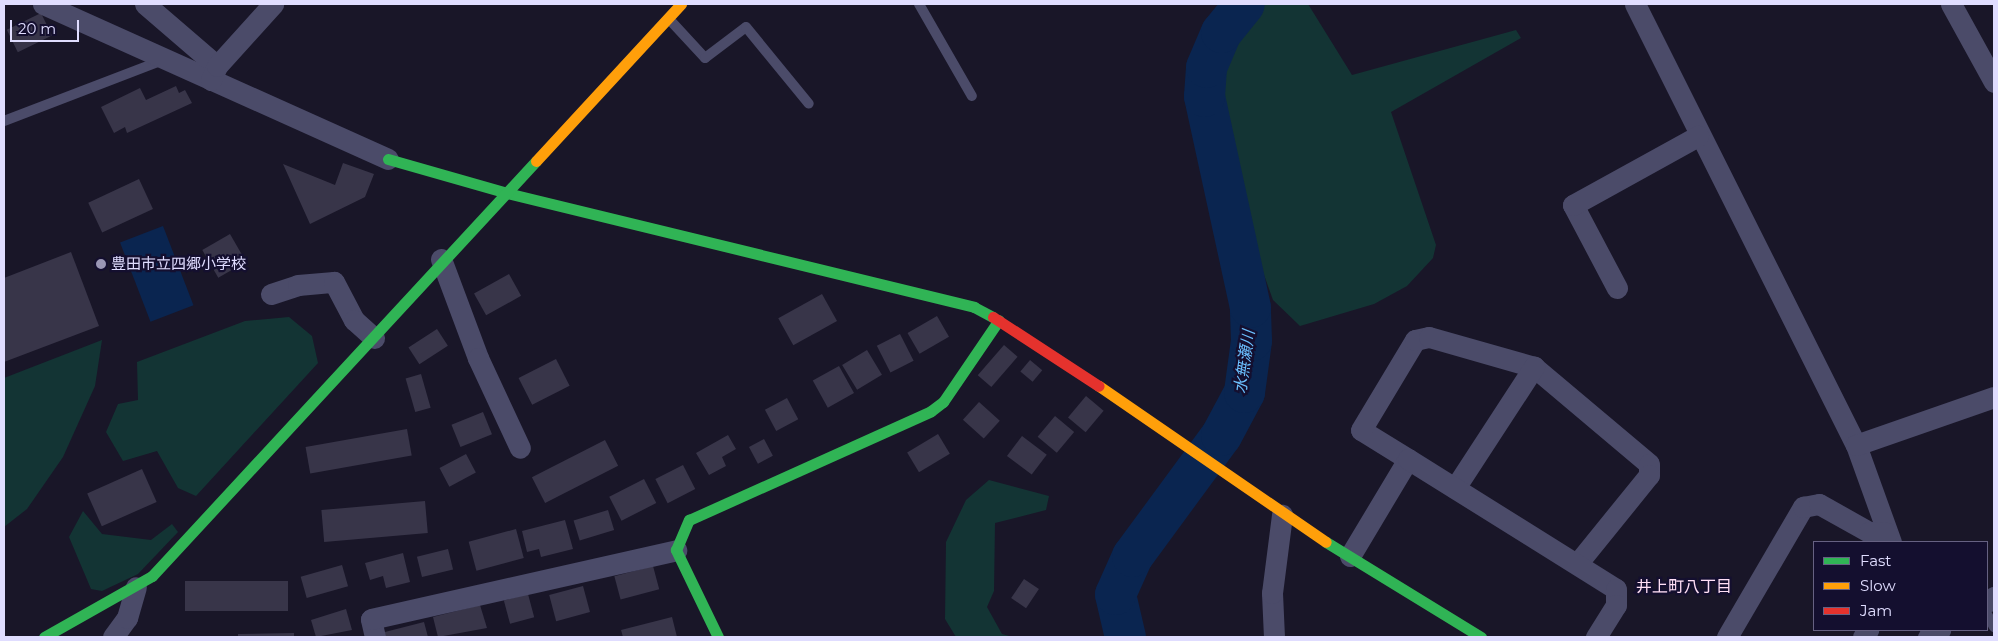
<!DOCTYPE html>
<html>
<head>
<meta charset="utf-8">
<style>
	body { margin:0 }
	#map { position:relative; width:1998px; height:641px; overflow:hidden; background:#191628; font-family:Montserrat,"Noto Sans JP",sans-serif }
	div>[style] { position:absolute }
	.green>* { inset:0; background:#133434 }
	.water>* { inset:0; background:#0a2550; transform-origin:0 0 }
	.river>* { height:41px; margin:-20.5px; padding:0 20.5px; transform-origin:20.5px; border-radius:20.5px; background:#0a2550 }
	.building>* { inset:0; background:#383549; transform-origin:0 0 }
	.lane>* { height:10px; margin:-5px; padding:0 5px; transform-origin:5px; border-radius:5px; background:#4b4b69 }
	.street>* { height:21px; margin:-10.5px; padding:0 10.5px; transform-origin:10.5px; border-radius:10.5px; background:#4b4b69 }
	.fast>* { height:11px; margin:-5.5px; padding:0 5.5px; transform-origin:5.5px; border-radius:5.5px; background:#30b455 }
	.slow>* { height:11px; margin:-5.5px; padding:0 5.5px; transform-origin:5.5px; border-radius:5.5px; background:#ff9f0a }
	.jam>* { height:11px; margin:-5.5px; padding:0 5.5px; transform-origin:5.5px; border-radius:5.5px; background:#e5322d }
	.dots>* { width:14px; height:14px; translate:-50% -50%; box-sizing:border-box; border:2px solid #140f2f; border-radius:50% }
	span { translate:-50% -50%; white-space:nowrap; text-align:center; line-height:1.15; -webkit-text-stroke:4.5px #140f2f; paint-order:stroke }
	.poi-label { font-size:15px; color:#e0ddff }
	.left { translate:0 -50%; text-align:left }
	.water-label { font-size:16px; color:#6bc0ff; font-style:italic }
	.neighbourhood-label { font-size:16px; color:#ffdff5 }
	.frame { position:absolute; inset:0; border:5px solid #e0ddff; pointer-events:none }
	.legend { position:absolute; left:1813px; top:541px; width:175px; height:90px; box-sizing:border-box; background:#140f2f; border:1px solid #666182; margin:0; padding:6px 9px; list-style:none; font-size:15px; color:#e0ddff }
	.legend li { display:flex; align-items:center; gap:10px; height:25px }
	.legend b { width:25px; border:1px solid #666182 }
	.scale { position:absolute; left:10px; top:20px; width:69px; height:22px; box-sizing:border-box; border:2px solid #e0ddff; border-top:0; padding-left:6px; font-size:15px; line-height:18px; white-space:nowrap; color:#e0ddff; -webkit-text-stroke:4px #140f2f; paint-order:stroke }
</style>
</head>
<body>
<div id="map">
	<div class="green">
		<i style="clip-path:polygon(1255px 4px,1308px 4px,1352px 75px,1516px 30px,1521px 38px,1391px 112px,1436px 245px,1433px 258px,1407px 286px,1374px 304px,1300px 326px,1273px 300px,1245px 222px,1212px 83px,1229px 39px)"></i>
		<i style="clip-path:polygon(289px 317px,312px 336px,318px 363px,196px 496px,178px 488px,157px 451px,123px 461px,106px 432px,118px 404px,138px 400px,137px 362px,245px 321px)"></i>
		<i style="clip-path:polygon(102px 340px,95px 386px,63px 457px,27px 509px,4px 527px,4px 378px)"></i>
		<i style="clip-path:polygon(989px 480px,1049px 496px,1046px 510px,995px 523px,994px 591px,987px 607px,1002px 634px,1013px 637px,956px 637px,945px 619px,946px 542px,966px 500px)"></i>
		<i style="clip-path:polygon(83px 511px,102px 534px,151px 540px,172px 524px,178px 532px,138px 574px,102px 591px,91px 589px,69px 537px)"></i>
	</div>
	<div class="water">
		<i style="left:163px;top:226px;width:85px;height:46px;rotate:69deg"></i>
	</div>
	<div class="river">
		<i style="left:1125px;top:637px;width:44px;rotate:-103.1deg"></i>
		<i style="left:1115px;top:594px;width:42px;rotate:-65.9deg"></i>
		<i style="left:1132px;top:556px;width:150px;rotate:-53.7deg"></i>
		<i style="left:1221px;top:435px;width:49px;rotate:-61.9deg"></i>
		<i style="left:1244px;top:392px;width:52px;rotate:-82.3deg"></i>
		<i style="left:1251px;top:340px;width:33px;rotate:-92deg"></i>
		<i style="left:1250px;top:307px;width:216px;rotate:-102.3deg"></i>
		<i style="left:1204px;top:96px;width:29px;rotate:-86deg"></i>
		<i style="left:1206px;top:67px;width:38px;rotate:-67deg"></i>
		<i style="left:1221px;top:32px;width:36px;rotate:-51deg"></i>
	</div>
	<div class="building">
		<i style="left:41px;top:13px;width:25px;height:38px;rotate:64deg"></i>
		<i style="clip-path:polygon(176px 86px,179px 93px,185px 90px,192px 103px,127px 133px,125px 127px,114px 133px,101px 107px,140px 88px,146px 100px)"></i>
		<i style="clip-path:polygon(343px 163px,374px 174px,365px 197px,310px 224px,283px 164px,335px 185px)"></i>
		<i style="left:139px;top:179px;width:33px;height:56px;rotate:65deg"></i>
		<i style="left:230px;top:234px;width:32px;height:32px;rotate:60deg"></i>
		<i style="clip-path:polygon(71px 252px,99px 326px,4px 362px,4px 278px)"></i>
		<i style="left:509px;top:274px;width:25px;height:40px;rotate:61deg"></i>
		<i style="left:822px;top:294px;width:31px;height:50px;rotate:61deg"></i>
		<i style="left:937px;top:316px;width:24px;height:34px;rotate:60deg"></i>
		<i style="left:437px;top:329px;width:20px;height:34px;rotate:57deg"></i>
		<i style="left:900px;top:334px;width:30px;height:26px;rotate:63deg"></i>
		<i style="left:1004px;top:345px;width:18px;height:40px;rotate:41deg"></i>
		<i style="left:867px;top:350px;width:29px;height:29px;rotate:59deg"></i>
		<i style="left:556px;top:359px;width:30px;height:42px;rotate:63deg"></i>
		<i style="left:1030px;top:360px;width:16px;height:15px;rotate:40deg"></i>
		<i style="left:839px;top:366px;width:31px;height:30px;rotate:61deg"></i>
		<i style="left:421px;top:374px;width:35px;height:16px;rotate:74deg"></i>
		<i style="left:1086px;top:396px;width:23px;height:28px;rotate:40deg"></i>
		<i style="left:787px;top:398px;width:24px;height:25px;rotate:62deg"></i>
		<i style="left:979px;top:402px;width:28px;height:24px;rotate:42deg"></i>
		<i style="left:483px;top:412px;width:24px;height:34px;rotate:68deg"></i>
		<i style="left:1055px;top:416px;width:25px;height:27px;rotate:40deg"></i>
		<i style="left:407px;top:429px;width:27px;height:103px;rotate:80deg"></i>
		<i style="left:938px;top:434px;width:23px;height:36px;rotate:59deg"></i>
		<i style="clip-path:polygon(728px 435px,736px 449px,722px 457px,726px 466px,709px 475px,696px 453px)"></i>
		<i style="left:1022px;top:436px;width:31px;height:25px;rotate:37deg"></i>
		<i style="left:764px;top:439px;width:19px;height:17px;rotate:62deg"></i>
		<i style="left:605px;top:440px;width:29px;height:82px;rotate:63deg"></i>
		<i style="left:466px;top:454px;width:21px;height:30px;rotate:62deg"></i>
		<i style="left:683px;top:465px;width:27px;height:31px;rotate:63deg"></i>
		<i style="left:142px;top:469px;width:36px;height:60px;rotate:66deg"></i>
		<i style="left:644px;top:479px;width:27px;height:39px;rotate:63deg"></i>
		<i style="left:425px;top:501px;width:32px;height:104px;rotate:85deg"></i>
		<i style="left:608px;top:510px;width:21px;height:36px;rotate:73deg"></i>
		<i style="clip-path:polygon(565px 520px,573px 549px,541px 557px,539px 549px,527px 552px,522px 531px)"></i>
		<i style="left:516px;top:529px;width:30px;height:49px;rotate:75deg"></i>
		<i style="left:448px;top:549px;width:21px;height:32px;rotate:76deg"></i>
		<i style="clip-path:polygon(403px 553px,410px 582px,386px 588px,383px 576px,370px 580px,365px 563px)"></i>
		<i style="left:342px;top:565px;width:22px;height:43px;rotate:74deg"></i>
		<i style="left:653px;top:566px;width:24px;height:40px;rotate:75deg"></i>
		<i style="left:1024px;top:579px;width:18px;height:23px;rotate:34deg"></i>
		<i style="left:288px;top:581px;width:30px;height:103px;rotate:90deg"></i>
		<i style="left:583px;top:586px;width:27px;height:35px;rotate:75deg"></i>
		<i style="left:528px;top:594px;width:24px;height:25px;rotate:75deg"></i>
		<i style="clip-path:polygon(480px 605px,487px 628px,438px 637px,433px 617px)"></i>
		<i style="clip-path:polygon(346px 609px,352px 630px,316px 637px,311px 620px)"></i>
		<i style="clip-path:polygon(672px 617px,677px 637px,623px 637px,621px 630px)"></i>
		<i style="clip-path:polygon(424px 622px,428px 637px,382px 637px,381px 633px)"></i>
		<i style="clip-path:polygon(294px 633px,294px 637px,238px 637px,238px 634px)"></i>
	</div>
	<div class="lane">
		<i style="left:919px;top:4px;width:106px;rotate:60.1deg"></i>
		<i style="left:669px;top:19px;width:53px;rotate:47.3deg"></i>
		<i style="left:705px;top:58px;width:51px;rotate:-37.1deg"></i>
		<i style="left:746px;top:27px;width:99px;rotate:50.7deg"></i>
		<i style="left:4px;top:121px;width:170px;rotate:-21deg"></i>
		<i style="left:1987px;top:614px;width:15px;rotate:62deg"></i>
	</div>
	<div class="street">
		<i style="left:43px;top:4px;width:378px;rotate:24.2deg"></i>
		<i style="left:145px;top:4px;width:95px;rotate:40.7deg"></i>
		<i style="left:1635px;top:4px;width:493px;rotate:63.4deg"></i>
		<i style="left:1856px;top:445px;width:103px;rotate:70.2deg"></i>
		<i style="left:1951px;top:4px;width:89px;rotate:61.1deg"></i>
		<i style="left:211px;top:80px;width:15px;rotate:-67deg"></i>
		<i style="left:217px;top:66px;width:84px;rotate:-47.9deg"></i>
		<i style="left:441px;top:259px;width:106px;rotate:69.5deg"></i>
		<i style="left:478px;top:358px;width:99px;rotate:65deg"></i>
		<i style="left:1617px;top:288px;width:94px;rotate:-117.9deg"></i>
		<i style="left:1573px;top:205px;width:143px;rotate:-28.9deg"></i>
		<i style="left:271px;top:294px;width:28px;rotate:-18deg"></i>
		<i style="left:298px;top:285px;width:36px;rotate:-5deg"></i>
		<i style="left:334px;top:282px;width:43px;rotate:62.2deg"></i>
		<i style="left:354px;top:320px;width:27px;rotate:42deg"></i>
		<i style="left:1856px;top:445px;width:146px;rotate:-19.2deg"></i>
		<i style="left:1408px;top:459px;width:55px;rotate:-148.3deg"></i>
		<i style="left:1361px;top:430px;width:105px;rotate:-59deg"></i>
		<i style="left:1415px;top:340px;width:14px;rotate:-12deg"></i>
		<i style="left:1429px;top:337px;width:109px;rotate:15.9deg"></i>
		<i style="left:1534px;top:367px;width:150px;rotate:40.1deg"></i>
		<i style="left:1649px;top:464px;width:11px;rotate:90deg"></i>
		<i style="left:1649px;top:475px;width:114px;rotate:129deg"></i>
		<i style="left:1455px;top:488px;width:145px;rotate:-56.9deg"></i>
		<i style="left:1350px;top:556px;width:113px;rotate:-59.1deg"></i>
		<i style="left:1408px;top:459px;width:245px;rotate:32deg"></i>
		<i style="left:1616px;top:589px;width:16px;rotate:90deg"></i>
		<i style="left:1616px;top:605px;width:38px;rotate:122deg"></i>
		<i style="left:1987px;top:602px;width:9px;rotate:-36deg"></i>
		<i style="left:113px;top:637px;width:24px;rotate:-54deg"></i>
		<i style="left:127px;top:618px;width:32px;rotate:-74deg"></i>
		<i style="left:375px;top:637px;width:18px;rotate:-103deg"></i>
		<i style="left:371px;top:619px;width:313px;rotate:-12.7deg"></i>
		<i style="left:1274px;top:637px;width:44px;rotate:-92.6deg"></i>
		<i style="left:1272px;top:593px;width:79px;rotate:-82.7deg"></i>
		<i style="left:1727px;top:637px;width:151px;rotate:-59.7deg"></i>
		<i style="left:1803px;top:507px;width:16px;rotate:-11deg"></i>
		<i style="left:1819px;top:504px;width:57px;rotate:29.2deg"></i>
		<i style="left:1869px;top:532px;width:18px;rotate:3deg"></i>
		<i style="left:1863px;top:637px;width:9px;rotate:-54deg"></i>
		<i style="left:1928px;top:637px;width:14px;rotate:-30deg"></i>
	</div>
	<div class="fast">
		<i style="left:388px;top:159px;width:124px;rotate:15.9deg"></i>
		<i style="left:507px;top:193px;width:481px;rotate:13.7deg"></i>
		<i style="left:974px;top:307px;width:21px;rotate:28deg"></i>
		<i style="left:1326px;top:542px;width:182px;rotate:31.5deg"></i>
		<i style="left:44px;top:637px;width:124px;rotate:-29.5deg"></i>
		<i style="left:152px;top:576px;width:565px;rotate:-47.22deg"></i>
		<i style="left:718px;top:637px;width:97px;rotate:-115.8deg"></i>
		<i style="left:676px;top:550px;width:33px;rotate:-67deg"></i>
		<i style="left:689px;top:520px;width:265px;rotate:-24.2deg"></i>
		<i style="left:931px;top:411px;width:15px;rotate:-37deg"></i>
		<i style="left:943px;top:402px;width:99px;rotate:-55.7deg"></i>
	</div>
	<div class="slow">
		<i style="left:536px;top:161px;width:214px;rotate:-47.3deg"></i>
		<i style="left:1099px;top:386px;width:275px;rotate:34.5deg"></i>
	</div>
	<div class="jam">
		<i style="left:993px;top:317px;width:126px;rotate:33.1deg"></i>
	</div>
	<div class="dots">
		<i style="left:101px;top:264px;background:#9a97b4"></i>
	</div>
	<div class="poi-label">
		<span class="left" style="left:111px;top:264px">豊田市立四郷小学校</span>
	</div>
	<div class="water-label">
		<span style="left:1245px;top:362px;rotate:-82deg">水無瀬川</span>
	</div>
	<div class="neighbourhood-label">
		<span style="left:1684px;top:587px">井上町八丁目</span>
	</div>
	<div class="frame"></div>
	<ul class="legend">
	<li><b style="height:6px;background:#30b455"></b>Fast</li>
	<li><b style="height:6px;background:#ff9f0a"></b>Slow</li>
	<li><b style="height:6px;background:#e5322d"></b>Jam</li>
	</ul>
	<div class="scale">20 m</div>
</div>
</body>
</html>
